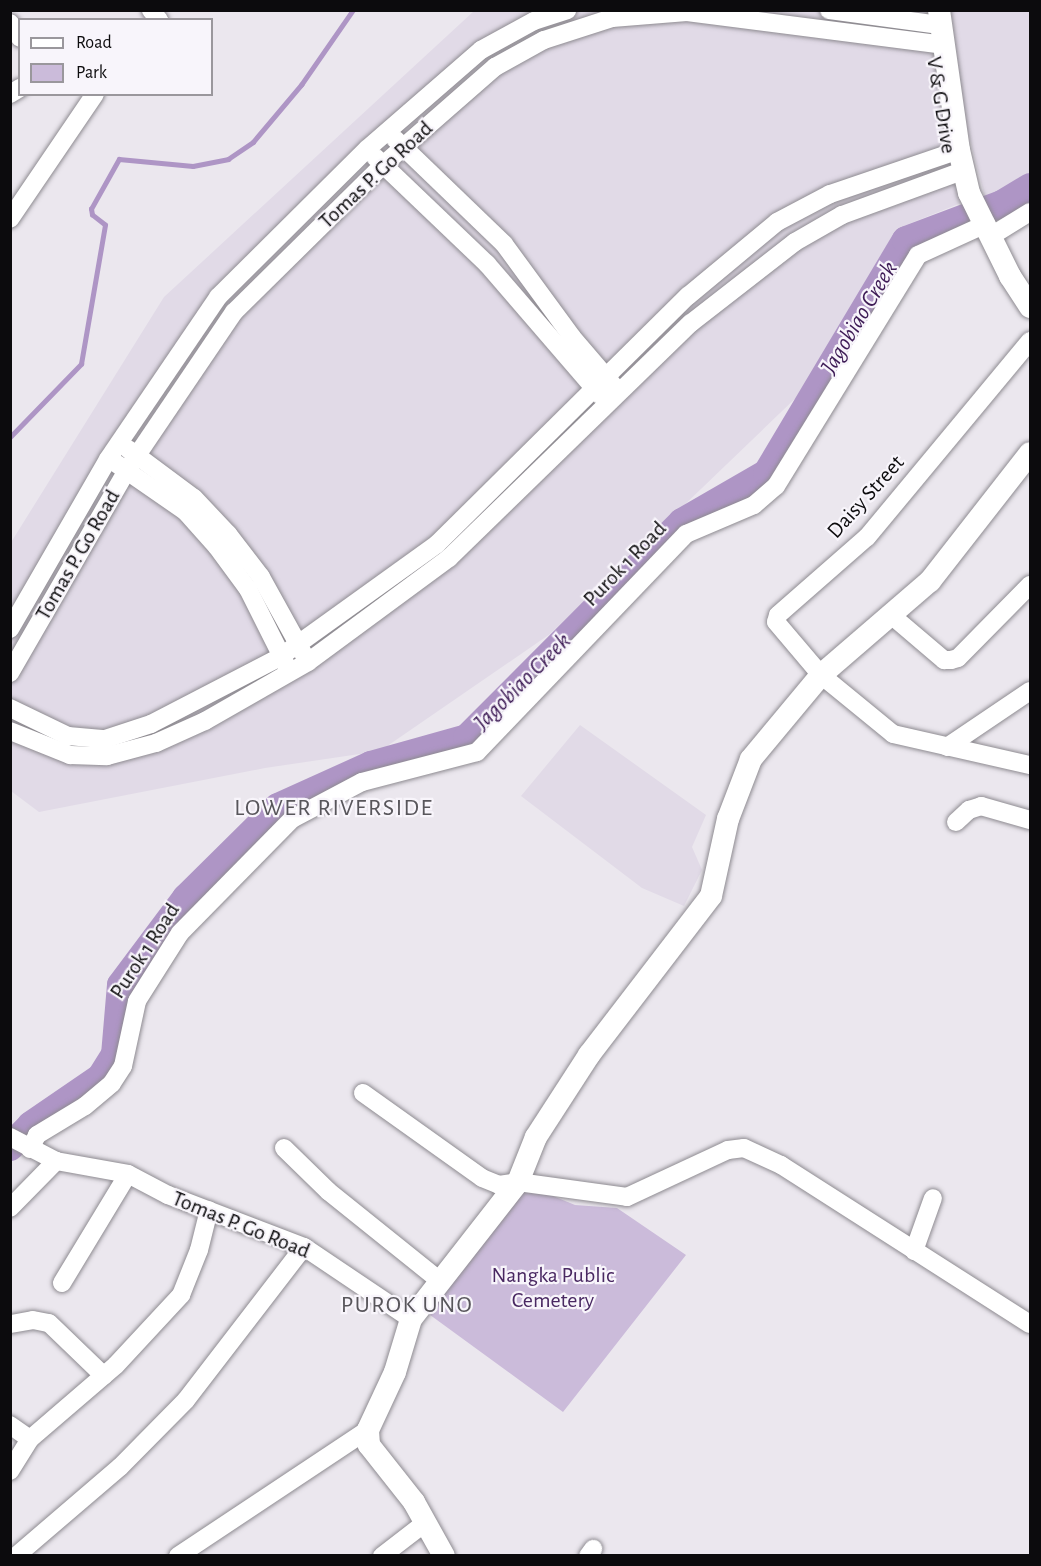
<!DOCTYPE html>
<html>
<head>
<meta charset="utf-8">
<style>
	body { margin:0 }
	#map { position:relative; width:1041px; height:1566px; overflow:hidden; background:#ebe7ee; font-family:"Alegreya Sans",sans-serif }
	div>[style] { position:absolute }
	.built>* { inset:0; background:#e1dae7 }
	.green>* { inset:0; background:#cbbbda }
	.stream>* { height:4.5px; margin:-2.25px; padding:0 2.25px; transform-origin:2.25px; border-radius:2.25px; background:#ae95c5 }
	.river>* { height:28px; margin:-14px; padding:0 14px; transform-origin:14px; border-radius:14px; background:#ae95c5 }
	.roads { filter:drop-shadow(0 0 2px #8e8b91) drop-shadow(0 0 2px #8e8b91) }
	.minor>* { height:18px; margin:-9px; padding:0 9px; transform-origin:9px; border-radius:9px; background:#fff }
	.tertiary>* { height:22px; margin:-11px; padding:0 11px; transform-origin:11px; border-radius:11px; background:#fff }
	span { translate:-50% -50%; white-space:nowrap; text-align:center; line-height:1.15; -webkit-text-stroke:4.5px #f8f5fb; paint-order:stroke }
	.street-label { font-size:22px; color:#0c0b0d }
	.park-label { font-size:22px; color:#492862 }
	.water-label { font-size:24px; color:#3e1c56; font-style:italic }
	.neighbourhood-label { font-size:24px; color:#58565b; letter-spacing:1.5px }
	.frame { position:absolute; inset:0; border:12px solid #0c0b0d; pointer-events:none }
	.legend { position:absolute; left:18px; top:18px; width:195px; height:78px; box-sizing:border-box; background:#f8f5fb; border:2px solid #9a979c; margin:0; padding:8px 10px; list-style:none; font-size:18px; color:#0c0b0d }
	.legend li { display:flex; align-items:center; gap:12px; height:30px }
	.legend b { width:30px; border:2px solid #9a979c }
</style>
</head>
<body>
<div id="map">
	<div class="built">
		<i style="clip-path:polygon(474px 11px,925px 11px,961px 203px,896px 229px,804px 390px,550px 634px,380px 751px,265px 768px,39px 812px,11px 791px,10px 544px,164px 297px)"></i>
		<i style="clip-path:polygon(951px 11px,1030px 11px,1030px 173px,987px 205px,966px 124px)"></i>
		<i style="clip-path:polygon(580px 725px,706px 815px,692px 847px,702px 870px,684px 906px,642px 888px,521px 796px)"></i>
	</div>
	<div class="green">
		<i style="clip-path:polygon(536px 1189px,575px 1205px,617px 1208px,686px 1255px,563px 1412px,426px 1312px,521px 1190px)"></i>
	</div>
	<div class="stream">
		<i style="left:10px;top:437px;width:102px;rotate:-45.8deg"></i>
		<i style="left:81px;top:364px;width:141px;rotate:-80.2deg"></i>
		<i style="left:105px;top:225px;width:16px;rotate:-142deg"></i>
		<i style="left:92px;top:215px;width:6px;rotate:-99deg"></i>
		<i style="left:91px;top:209px;width:57px;rotate:-60.8deg"></i>
		<i style="left:119px;top:159px;width:74px;rotate:5.4deg"></i>
		<i style="left:193px;top:166px;width:36px;rotate:-11deg"></i>
		<i style="left:228px;top:159px;width:30px;rotate:-34deg"></i>
		<i style="left:253px;top:142px;width:75px;rotate:-49.9deg"></i>
		<i style="left:301px;top:85px;width:91px;rotate:-55.3deg"></i>
	</div>
	<div class="river">
		<i style="left:10px;top:1147px;width:30px;rotate:-46deg"></i>
		<i style="left:31px;top:1125px;width:85px;rotate:-34.4deg"></i>
		<i style="left:101px;top:1077px;width:26px;rotate:-58deg"></i>
		<i style="left:115px;top:1055px;width:70px;rotate:-85.1deg"></i>
		<i style="left:121px;top:985px;width:109px;rotate:-53.2deg"></i>
		<i style="left:186px;top:898px;width:129px;rotate:-44.7deg"></i>
		<i style="left:278px;top:807px;width:102px;rotate:-24.3deg"></i>
		<i style="left:371px;top:765px;width:100px;rotate:-15.7deg"></i>
		<i style="left:467px;top:738px;width:305px;rotate:-45.1deg"></i>
		<i style="left:682px;top:522px;width:98px;rotate:-30deg"></i>
		<i style="left:767px;top:473px;width:271px;rotate:-59.2deg"></i>
		<i style="left:906px;top:240px;width:103px;rotate:-20.6deg"></i>
		<i style="left:1002px;top:204px;width:33px;rotate:-31deg"></i>
	</div>
	<div class="roads">
		<div class="minor">
			<i style="left:151px;top:10px;width:13px;rotate:51deg"></i>
			<i style="left:829px;top:10px;width:112px;rotate:7.7deg"></i>
			<i style="left:10px;top:23px;width:18px;rotate:56deg"></i>
			<i style="left:10px;top:94px;width:12px;rotate:-31deg"></i>
			<i style="left:395px;top:139px;width:151px;rotate:43.9deg"></i>
			<i style="left:504px;top:244px;width:115px;rotate:53.8deg"></i>
			<i style="left:572px;top:337px;width:63px;rotate:49.5deg"></i>
			<i style="left:375px;top:157px;width:155px;rotate:43.7deg"></i>
			<i style="left:487px;top:264px;width:174px;rotate:49.2deg"></i>
			<i style="left:10px;top:219px;width:151px;rotate:-55.8deg"></i>
			<i style="left:991px;top:236px;width:46px;rotate:-31.6deg"></i>
			<i style="left:1030px;top:341px;width:255px;rotate:129.7deg"></i>
			<i style="left:867px;top:537px;width:118px;rotate:138.8deg"></i>
			<i style="left:778px;top:615px;width:7px;rotate:106deg"></i>
			<i style="left:776px;top:622px;width:70px;rotate:49.7deg"></i>
			<i style="left:821px;top:675px;width:93px;rotate:39.3deg"></i>
			<i style="left:893px;top:734px;width:140px;rotate:12.8deg"></i>
			<i style="left:128px;top:449px;width:82px;rotate:36.6deg"></i>
			<i style="left:194px;top:498px;width:50px;rotate:46.6deg"></i>
			<i style="left:228px;top:534px;width:54px;rotate:52.5deg"></i>
			<i style="left:261px;top:577px;width:89px;rotate:61.1deg"></i>
			<i style="left:117px;top:464px;width:83px;rotate:34.7deg"></i>
			<i style="left:185px;top:511px;width:48px;rotate:48.4deg"></i>
			<i style="left:217px;top:547px;width:52px;rotate:53.6deg"></i>
			<i style="left:248px;top:589px;width:87px;rotate:63.4deg"></i>
			<i style="left:891px;top:615px;width:70px;rotate:40.3deg"></i>
			<i style="left:944px;top:660px;width:7px"></i>
			<i style="left:951px;top:660px;width:7px;rotate:-16deg"></i>
			<i style="left:958px;top:658px;width:103px;rotate:-45.4deg"></i>
			<i style="left:10px;top:629px;width:196px;rotate:-60deg"></i>
			<i style="left:108px;top:459px;width:196px;rotate:-55.8deg"></i>
			<i style="left:218px;top:297px;width:210px;rotate:-44.8deg"></i>
			<i style="left:367px;top:149px;width:151px;rotate:-41deg"></i>
			<i style="left:481px;top:50px;width:60px;rotate:-28.7deg"></i>
			<i style="left:534px;top:21px;width:35px;rotate:-18deg"></i>
			<i style="left:10px;top:673px;width:234px;rotate:-60deg"></i>
			<i style="left:127px;top:470px;width:191px;rotate:-55.9deg"></i>
			<i style="left:234px;top:312px;width:209px;rotate:-44.6deg"></i>
			<i style="left:383px;top:165px;width:149px;rotate:-41.2deg"></i>
			<i style="left:495px;top:67px;width:56px;rotate:-28.9deg"></i>
			<i style="left:544px;top:40px;width:71px;rotate:-17.9deg"></i>
			<i style="left:612px;top:18px;width:75px;rotate:-4.6deg"></i>
			<i style="left:687px;top:12px;width:258px;rotate:7.3deg"></i>
			<i style="left:10px;top:708px;width:64px;rotate:25.8deg"></i>
			<i style="left:68px;top:736px;width:37px;rotate:5deg"></i>
			<i style="left:105px;top:739px;width:48px;rotate:-18.1deg"></i>
			<i style="left:151px;top:724px;width:145px;rotate:-27.4deg"></i>
			<i style="left:280px;top:657px;width:193px;rotate:-35.7deg"></i>
			<i style="left:437px;top:544px;width:353px;rotate:-44.7deg"></i>
			<i style="left:688px;top:296px;width:116px;rotate:-39.7deg"></i>
			<i style="left:777px;top:222px;width:60px;rotate:-27.8deg"></i>
			<i style="left:830px;top:194px;width:136px;rotate:-18.8deg"></i>
			<i style="left:10px;top:731px;width:65px;rotate:21.8deg"></i>
			<i style="left:70px;top:755px;width:37px;rotate:2deg"></i>
			<i style="left:107px;top:756px;width:51px;rotate:-14.9deg"></i>
			<i style="left:156px;top:743px;width:54px;rotate:-24.2deg"></i>
			<i style="left:205px;top:721px;width:119px;rotate:-29.8deg"></i>
			<i style="left:308px;top:662px;width:175px;rotate:-36.4deg"></i>
			<i style="left:449px;top:558px;width:337px;rotate:-44.2deg"></i>
			<i style="left:691px;top:323px;width:132px;rotate:-37.9deg"></i>
			<i style="left:795px;top:242px;width:54px;rotate:-29.9deg"></i>
			<i style="left:842px;top:215px;width:131px;rotate:-20.1deg"></i>
			<i style="left:947px;top:747px;width:100px;rotate:-34deg"></i>
			<i style="left:956px;top:822px;width:18px;rotate:-43deg"></i>
			<i style="left:969px;top:810px;width:13px;rotate:-18deg"></i>
			<i style="left:981px;top:806px;width:51px;rotate:15.9deg"></i>
			<i style="left:363px;top:1093px;width:146px;rotate:35.5deg"></i>
			<i style="left:482px;top:1178px;width:18px;rotate:22deg"></i>
			<i style="left:499px;top:1185px;width:19px;rotate:-9deg"></i>
			<i style="left:518px;top:1182px;width:110px;rotate:7.8deg"></i>
			<i style="left:627px;top:1197px;width:111px;rotate:-25deg"></i>
			<i style="left:728px;top:1150px;width:16px;rotate:-7deg"></i>
			<i style="left:744px;top:1148px;width:41px;rotate:24.7deg"></i>
			<i style="left:781px;top:1165px;width:295px;rotate:32.6deg"></i>
			<i style="left:10px;top:1137px;width:52px;rotate:27.6deg"></i>
			<i style="left:56px;top:1161px;width:73px;rotate:10.2deg"></i>
			<i style="left:128px;top:1174px;width:45px;rotate:27.7deg"></i>
			<i style="left:168px;top:1195px;width:146px;rotate:20.9deg"></i>
			<i style="left:304px;top:1247px;width:129px;rotate:33.9deg"></i>
			<i style="left:284px;top:1148px;width:62px;rotate:44.3deg"></i>
			<i style="left:328px;top:1191px;width:145px;rotate:38.8deg"></i>
			<i style="left:30px;top:1149px;width:16px;rotate:-63deg"></i>
			<i style="left:37px;top:1135px;width:56px;rotate:-31.1deg"></i>
			<i style="left:85px;top:1106px;width:35px;rotate:-40deg"></i>
			<i style="left:112px;top:1083px;width:20px;rotate:-57deg"></i>
			<i style="left:123px;top:1066px;width:66px;rotate:-77.8deg"></i>
			<i style="left:137px;top:1001px;width:80px;rotate:-57.7deg"></i>
			<i style="left:180px;top:933px;width:160px;rotate:-45.5deg"></i>
			<i style="left:292px;top:819px;width:79px;rotate:-27.9deg"></i>
			<i style="left:362px;top:782px;width:119px;rotate:-14.6deg"></i>
			<i style="left:477px;top:752px;width:302px;rotate:-46.2deg"></i>
			<i style="left:686px;top:534px;width:74px;rotate:-23.1deg"></i>
			<i style="left:754px;top:505px;width:29px;rotate:-41deg"></i>
			<i style="left:776px;top:486px;width:271px;rotate:-58.4deg"></i>
			<i style="left:918px;top:255px;width:75px;rotate:-24.5deg"></i>
			<i style="left:10px;top:1208px;width:66px;rotate:-45.6deg"></i>
			<i style="left:914px;top:1251px;width:56px;rotate:-70.3deg"></i>
			<i style="left:62px;top:1283px;width:127px;rotate:-58.8deg"></i>
			<i style="left:11px;top:1324px;width:22px;rotate:-10deg"></i>
			<i style="left:33px;top:1320px;width:16px;rotate:11deg"></i>
			<i style="left:49px;top:1323px;width:76px;rotate:43.9deg"></i>
			<i style="left:10px;top:1425px;width:24px;rotate:35deg"></i>
			<i style="left:10px;top:1471px;width:38px;rotate:-58deg"></i>
			<i style="left:30px;top:1439px;width:113px;rotate:-40.7deg"></i>
			<i style="left:116px;top:1365px;width:96px;rotate:-47.1deg"></i>
			<i style="left:181px;top:1295px;width:48px;rotate:-68.2deg"></i>
			<i style="left:199px;top:1250px;width:41px;rotate:-76deg"></i>
			<i style="left:16px;top:1556px;width:137px;rotate:-40.6deg"></i>
			<i style="left:120px;top:1467px;width:94px;rotate:-45.4deg"></i>
			<i style="left:186px;top:1400px;width:193px;rotate:-52.4deg"></i>
			<i style="left:178px;top:1556px;width:228px;rotate:-33.6deg"></i>
			<i style="left:382px;top:1556px;width:56px;rotate:-37.7deg"></i>
			<i style="left:588px;top:1556px;width:9px;rotate:-54deg"></i>
		</div>
		<div class="tertiary">
			<i style="left:939px;top:10px;width:141px;rotate:81.9deg"></i>
			<i style="left:959px;top:150px;width:44px;rotate:76.9deg"></i>
			<i style="left:969px;top:193px;width:93px;rotate:63.7deg"></i>
			<i style="left:1010px;top:276px;width:37px;rotate:57deg"></i>
			<i style="left:444px;top:1556px;width:62px;rotate:-119.1deg"></i>
			<i style="left:414px;top:1502px;width:73px;rotate:-128.3deg"></i>
			<i style="left:369px;top:1445px;width:15px;rotate:-94deg"></i>
			<i style="left:368px;top:1430px;width:64px;rotate:-65deg"></i>
			<i style="left:395px;top:1372px;width:55px;rotate:-73.2deg"></i>
			<i style="left:411px;top:1319px;width:174px;rotate:-52deg"></i>
			<i style="left:518px;top:1182px;width:48px;rotate:-68.2deg"></i>
			<i style="left:536px;top:1137px;width:98px;rotate:-57.1deg"></i>
			<i style="left:589px;top:1055px;width:200px;rotate:-52.5deg"></i>
			<i style="left:711px;top:896px;width:79px;rotate:-77.6deg"></i>
			<i style="left:728px;top:819px;width:64px;rotate:-69deg"></i>
			<i style="left:751px;top:759px;width:109px;rotate:-50.2deg"></i>
			<i style="left:821px;top:675px;width:144px;rotate:-40.8deg"></i>
			<i style="left:930px;top:581px;width:162px;rotate:-52deg"></i>
		</div>
	</div>
	<div class="street-label">
		<span style="left:941px;top:105px;rotate:81deg">V &amp; G Drive</span>
		<span style="left:376px;top:175px;rotate:-43deg">Tomas P. Go Road</span>
		<span style="left:866px;top:497px;rotate:-48deg">Daisy Street</span>
		<span style="left:78px;top:555px;rotate:-60deg">Tomas P. Go Road</span>
		<span style="left:625px;top:564px;rotate:-46deg">Purok 1 Road</span>
		<span style="left:145px;top:951px;rotate:-57deg">Purok 1 Road</span>
		<span style="left:241px;top:1225px;rotate:22deg">Tomas P. Go Road</span>
	</div>
	<div class="park-label">
		<span style="left:553px;top:1288px">Nangka Public<br>Cemetery</span>
	</div>
	<div class="water-label">
		<span style="left:860px;top:318px;rotate:-59deg">Jagobiao Creek</span>
		<span style="left:523px;top:682px;rotate:-45deg">Jagobiao Creek</span>
	</div>
	<div class="neighbourhood-label">
		<span style="left:334px;top:809px">LOWER RIVERSIDE</span>
		<span style="left:407px;top:1306px">PUROK UNO</span>
	</div>
	<div class="frame"></div>
	<ul class="legend">
	<li><b style="height:8px;background:#fff"></b>Road</li>
	<li><b style="height:16px;background:#cbbbda"></b>Park</li>
	</ul>
</div>
</body>
</html>
